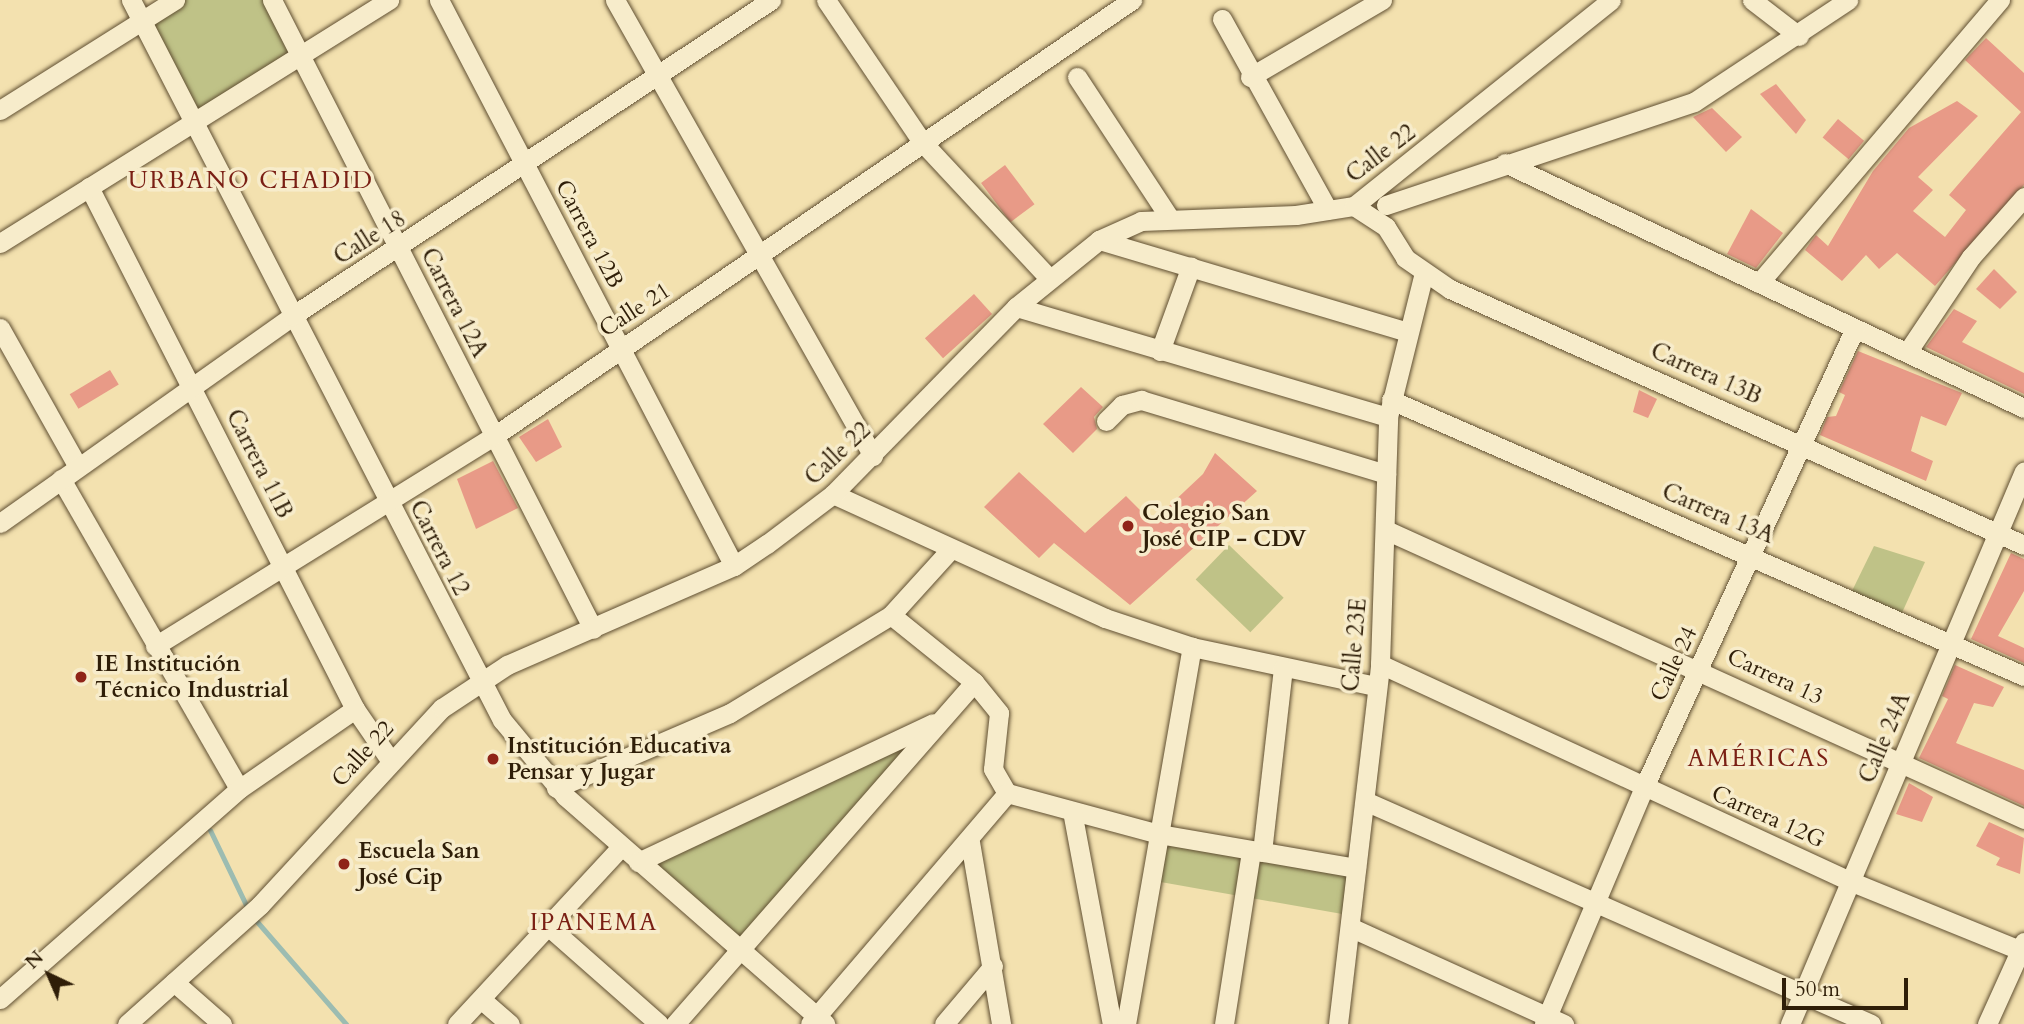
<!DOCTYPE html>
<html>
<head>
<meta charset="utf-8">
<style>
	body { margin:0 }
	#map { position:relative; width:2024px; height:1024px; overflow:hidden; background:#f3e1af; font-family:Cardo,serif }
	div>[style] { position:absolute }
	.green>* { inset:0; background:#bfc287; transform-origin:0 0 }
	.stream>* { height:5px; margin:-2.5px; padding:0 2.5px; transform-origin:2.5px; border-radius:2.5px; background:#9cbcb1 }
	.building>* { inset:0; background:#e89a87; transform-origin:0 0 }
	.roads { filter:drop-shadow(0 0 2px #604f32) drop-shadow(0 0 2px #604f32) }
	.minor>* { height:19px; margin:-9.5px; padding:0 9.5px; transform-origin:9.5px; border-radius:9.5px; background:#f7eccb }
	.dots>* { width:19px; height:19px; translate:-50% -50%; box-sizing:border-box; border:4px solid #f7eccb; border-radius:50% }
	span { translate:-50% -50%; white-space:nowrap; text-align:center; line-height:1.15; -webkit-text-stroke:7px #f7eccb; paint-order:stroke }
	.street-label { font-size:23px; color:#2f1e08 }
	.poi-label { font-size:23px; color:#2f1e08; font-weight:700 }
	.left { translate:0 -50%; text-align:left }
	.neighbourhood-label { font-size:24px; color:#7a1f14; letter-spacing:2px }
	.north { position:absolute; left:14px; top:940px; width:70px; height:70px; -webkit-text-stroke:5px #f7eccb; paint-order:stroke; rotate:316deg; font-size:19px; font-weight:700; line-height:28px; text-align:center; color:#2f1e08 }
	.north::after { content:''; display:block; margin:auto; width:24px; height:32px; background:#2f1e08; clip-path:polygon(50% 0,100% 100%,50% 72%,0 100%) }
	.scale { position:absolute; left:1782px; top:978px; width:126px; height:32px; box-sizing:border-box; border:4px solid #2f1e08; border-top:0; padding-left:9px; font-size:21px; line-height:24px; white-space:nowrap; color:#2f1e08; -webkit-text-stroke:5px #f7eccb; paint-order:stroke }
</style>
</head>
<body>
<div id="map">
	<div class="green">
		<i style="clip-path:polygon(175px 0,272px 0,302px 58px,194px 127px,143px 21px)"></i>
		<i style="left:1229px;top:545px;width:76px;height:48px;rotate:44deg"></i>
		<i style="clip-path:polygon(1874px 546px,1925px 562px,1901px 615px,1852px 591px)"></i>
		<i style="clip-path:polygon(940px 719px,739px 950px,638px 862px)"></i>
		<i style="left:1159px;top:834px;width:200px;height:47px;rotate:10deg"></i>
	</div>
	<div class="stream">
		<i style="left:210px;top:830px;width:88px;rotate:64.3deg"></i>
		<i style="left:253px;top:917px;width:142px;rotate:49deg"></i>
	</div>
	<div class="building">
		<i style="clip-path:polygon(1986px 38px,2024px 73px,2024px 185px,1935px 286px,1897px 253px,1879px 269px,1866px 255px,1842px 281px,1805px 250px,1816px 235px,1828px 246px,1873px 171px,1909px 128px,1957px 101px,1978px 116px,1918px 177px,1933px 190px,1913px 211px,1945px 237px,1966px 210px,1949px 195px,2021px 112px,1965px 60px)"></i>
		<i style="clip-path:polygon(1776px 84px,1806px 120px,1796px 134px,1760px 94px)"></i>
		<i style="clip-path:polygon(1712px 108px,1742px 137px,1726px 152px,1693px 117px)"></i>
		<i style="left:1838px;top:119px;width:34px;height:24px;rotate:40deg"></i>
		<i style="left:1005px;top:165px;width:49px;height:30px;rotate:53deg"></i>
		<i style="clip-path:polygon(1751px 209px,1783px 233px,1756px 268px,1727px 254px)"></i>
		<i style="clip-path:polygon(1994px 269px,2017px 292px,2000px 309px,1976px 289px)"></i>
		<i style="left:974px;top:294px;width:27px;height:66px;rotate:48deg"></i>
		<i style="clip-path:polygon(1954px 309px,1977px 321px,1962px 342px,2024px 373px,2024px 394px,1926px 347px)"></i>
		<i style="clip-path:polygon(1858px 351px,1962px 393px,1946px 426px,1921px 416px,1911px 451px,1933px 461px,1926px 481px,1820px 435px,1827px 417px,1836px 416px,1845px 395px,1839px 392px)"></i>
		<i style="left:110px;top:370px;width:17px;height:47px;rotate:59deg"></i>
		<i style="clip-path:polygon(1081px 387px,1103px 407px,1094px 417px,1097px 429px,1073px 453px,1043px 424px)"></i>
		<i style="clip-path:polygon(1639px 390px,1657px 399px,1648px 418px,1633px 412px)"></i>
		<i style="clip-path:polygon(548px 419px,562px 447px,536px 462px,519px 437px)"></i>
		<i style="clip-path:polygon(1215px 453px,1257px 491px,1130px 605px,1054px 543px,1039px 558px,984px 507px,1019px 472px,1085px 533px,1126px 496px,1152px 522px,1203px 474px)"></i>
		<i style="clip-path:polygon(493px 461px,518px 508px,476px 529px,457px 479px)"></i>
		<i style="clip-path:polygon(2011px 553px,2024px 559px,2024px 591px,1998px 636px,2024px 648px,2024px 663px,1971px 639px)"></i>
		<i style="clip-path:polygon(1955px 665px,2004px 687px,1993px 707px,1974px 703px,1956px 743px,2024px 770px,2024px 806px,1919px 758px,1948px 699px,1942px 696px)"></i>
		<i style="clip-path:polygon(1909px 783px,1933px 797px,1922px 822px,1896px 814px)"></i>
		<i style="clip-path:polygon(1989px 822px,2024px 838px,2020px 874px,1996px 865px,2000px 858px,1976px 846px)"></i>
	</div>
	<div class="roads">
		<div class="minor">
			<i style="left:131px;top:0;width:810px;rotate:62.74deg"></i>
			<i style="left:502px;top:720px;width:99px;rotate:50.3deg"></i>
			<i style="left:565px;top:796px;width:346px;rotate:41.2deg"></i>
			<i style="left:272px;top:0;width:706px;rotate:62.96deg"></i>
			<i style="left:439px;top:0;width:638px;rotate:62.47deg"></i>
			<i style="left:615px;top:0;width:524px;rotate:60.5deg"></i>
			<i style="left:826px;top:0;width:173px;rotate:55.9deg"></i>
			<i style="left:923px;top:143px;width:185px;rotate:47deg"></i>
			<i style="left:1752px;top:0;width:59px;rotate:37.5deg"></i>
			<i style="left:1222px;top:19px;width:218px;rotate:61deg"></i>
			<i style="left:1077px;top:77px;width:168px;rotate:56.7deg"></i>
			<i style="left:1250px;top:77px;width:153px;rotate:-30.3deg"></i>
			<i style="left:0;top:110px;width:207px;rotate:-32.2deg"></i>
			<i style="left:1505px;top:163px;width:574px;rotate:25.27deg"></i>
			<i style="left:89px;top:187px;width:586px;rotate:63deg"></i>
			<i style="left:355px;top:709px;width:62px;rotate:55.5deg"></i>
			<i style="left:1386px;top:205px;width:325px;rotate:-18.5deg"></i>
			<i style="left:1694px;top:102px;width:185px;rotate:-33.5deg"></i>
			<i style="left:1354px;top:206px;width:38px;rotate:33deg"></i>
			<i style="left:1386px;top:227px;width:36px;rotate:58deg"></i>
			<i style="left:1405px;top:258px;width:55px;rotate:34.6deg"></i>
			<i style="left:1450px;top:289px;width:628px;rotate:24.04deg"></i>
			<i style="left:1099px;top:240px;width:321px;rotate:16.6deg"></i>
			<i style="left:0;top:243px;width:459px;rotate:-32deg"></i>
			<i style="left:1759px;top:283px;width:372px;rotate:-49.6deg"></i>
			<i style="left:1016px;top:307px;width:388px;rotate:16.5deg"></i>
			<i style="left:0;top:328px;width:159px;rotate:60.7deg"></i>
			<i style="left:1160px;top:351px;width:90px;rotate:-70deg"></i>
			<i style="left:1908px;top:351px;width:113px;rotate:-56.2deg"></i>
			<i style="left:1971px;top:257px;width:80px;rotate:-48.5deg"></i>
			<i style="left:1391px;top:400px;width:691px;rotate:23.56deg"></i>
			<i style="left:1106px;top:421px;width:23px;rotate:-45deg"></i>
			<i style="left:1122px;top:405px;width:20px;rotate:-15deg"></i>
			<i style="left:1141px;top:400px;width:256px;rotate:16.8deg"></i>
			<i style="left:61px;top:479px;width:357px;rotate:60.1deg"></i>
			<i style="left:833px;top:494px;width:299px;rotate:24.5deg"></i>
			<i style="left:1105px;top:618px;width:92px;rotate:18.4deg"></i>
			<i style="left:1192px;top:647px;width:188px;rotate:12deg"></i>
			<i style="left:0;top:523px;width:358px;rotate:-35.3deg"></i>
			<i style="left:292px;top:316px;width:574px;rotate:-33.41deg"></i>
			<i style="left:1388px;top:531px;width:698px;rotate:24.36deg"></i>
			<i style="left:891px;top:615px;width:107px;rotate:38.9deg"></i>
			<i style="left:974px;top:682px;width:40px;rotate:51deg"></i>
			<i style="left:999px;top:713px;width:56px;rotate:96.1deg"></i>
			<i style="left:993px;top:769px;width:28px;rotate:60deg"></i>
			<i style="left:1007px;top:793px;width:157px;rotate:15.1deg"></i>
			<i style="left:1159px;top:834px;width:200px;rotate:9.8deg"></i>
			<i style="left:155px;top:646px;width:399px;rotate:-31.8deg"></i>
			<i style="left:494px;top:436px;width:773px;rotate:-34.35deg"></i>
			<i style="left:1380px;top:664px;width:520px;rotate:24.79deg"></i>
			<i style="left:1852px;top:882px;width:186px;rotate:22.1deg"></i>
			<i style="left:556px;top:788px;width:189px;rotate:-23.3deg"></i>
			<i style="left:730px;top:713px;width:188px;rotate:-31.3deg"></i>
			<i style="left:891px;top:615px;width:88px;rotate:-47.8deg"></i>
			<i style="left:1365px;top:801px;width:553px;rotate:23.78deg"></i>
			<i style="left:1072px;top:811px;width:217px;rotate:79.4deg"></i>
			<i style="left:970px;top:842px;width:185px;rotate:80.3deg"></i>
			<i style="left:1262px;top:852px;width:185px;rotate:-83.5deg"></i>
			<i style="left:638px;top:862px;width:326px;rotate:-25.2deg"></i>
			<i style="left:548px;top:926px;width:148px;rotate:41.4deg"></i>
			<i style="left:1352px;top:928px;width:233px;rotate:24.4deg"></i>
			<i style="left:174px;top:982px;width:64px;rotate:41.2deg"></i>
			<i style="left:0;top:999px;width:318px;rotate:-41.3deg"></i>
			<i style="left:239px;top:789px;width:141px;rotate:-34.6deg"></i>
			<i style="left:482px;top:1000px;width:37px;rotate:41deg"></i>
			<i style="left:127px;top:1024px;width:178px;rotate:-41.8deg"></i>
			<i style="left:260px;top:905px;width:268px;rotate:-47.3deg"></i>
			<i style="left:442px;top:708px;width:78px;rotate:-33.5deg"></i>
			<i style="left:507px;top:665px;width:248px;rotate:-23.6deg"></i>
			<i style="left:734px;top:566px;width:40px;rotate:-34deg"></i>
			<i style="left:767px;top:544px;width:83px;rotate:-37.1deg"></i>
			<i style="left:833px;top:494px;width:262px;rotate:-45.6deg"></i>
			<i style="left:1016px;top:307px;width:107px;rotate:-38.9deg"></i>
			<i style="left:1099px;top:240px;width:46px;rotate:-24.3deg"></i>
			<i style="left:1141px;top:221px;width:155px;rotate:-2.2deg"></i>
			<i style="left:1296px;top:215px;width:59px;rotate:-8.8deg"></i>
			<i style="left:1354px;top:206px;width:329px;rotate:-38.7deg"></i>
			<i style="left:457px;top:1024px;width:240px;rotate:-47.2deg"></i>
			<i style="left:675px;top:1024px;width:454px;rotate:-48.8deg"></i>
			<i style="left:810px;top:1024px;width:304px;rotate:-49.5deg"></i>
			<i style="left:944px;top:1024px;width:76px;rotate:-49.8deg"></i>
			<i style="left:1126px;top:1024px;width:383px;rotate:-80.1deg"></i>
			<i style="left:1224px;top:1024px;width:175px;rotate:-81.1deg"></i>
			<i style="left:1338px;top:1024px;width:362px;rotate:-83.3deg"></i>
			<i style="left:1380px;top:664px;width:247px;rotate:-88.1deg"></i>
			<i style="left:1388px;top:417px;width:148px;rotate:-76deg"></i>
			<i style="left:1544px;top:1024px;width:257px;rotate:-67.1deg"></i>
			<i style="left:1644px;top:787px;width:505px;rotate:-65.31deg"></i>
			<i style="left:1790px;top:1024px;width:600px;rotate:-67.06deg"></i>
			<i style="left:1987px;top:1024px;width:90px;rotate:-65.7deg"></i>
		</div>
	</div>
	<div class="dots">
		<i style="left:1128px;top:526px;background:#8f2418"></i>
		<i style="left:81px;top:677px;background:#8f2418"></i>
		<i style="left:493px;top:759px;background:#8f2418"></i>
		<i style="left:344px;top:864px;background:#8f2418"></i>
	</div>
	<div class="street-label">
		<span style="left:1381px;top:154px;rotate:-37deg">Calle 22</span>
		<span style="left:589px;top:234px;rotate:62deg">Carrera 12B</span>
		<span style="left:370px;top:238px;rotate:-32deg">Calle 18</span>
		<span style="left:454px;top:303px;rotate:63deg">Carrera 12A</span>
		<span style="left:635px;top:310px;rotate:-33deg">Calle 21</span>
		<span style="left:1706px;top:374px;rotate:24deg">Carrera 13B</span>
		<span style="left:838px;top:454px;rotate:-43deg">Calle 22</span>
		<span style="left:259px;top:464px;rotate:63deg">Carrera 11B</span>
		<span style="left:1718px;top:514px;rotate:23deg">Carrera 13A</span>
		<span style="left:439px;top:548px;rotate:63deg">Carrera 12</span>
		<span style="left:1355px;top:645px;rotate:-85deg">Calle 23E</span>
		<span style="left:1674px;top:664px;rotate:-65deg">Calle 24</span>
		<span style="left:1775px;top:677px;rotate:25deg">Carrera 13</span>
		<span style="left:1885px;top:738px;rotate:-67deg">Calle 24A</span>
		<span style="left:363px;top:754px;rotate:-48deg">Calle 22</span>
		<span style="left:1768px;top:817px;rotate:24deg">Carrera 12G</span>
	</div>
	<div class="poi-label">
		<span class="left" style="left:1142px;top:526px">Colegio San<br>José CIP - CDV</span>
		<span class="left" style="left:95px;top:677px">IE Institución<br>Técnico Industrial</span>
		<span class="left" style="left:507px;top:759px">Institución Educativa<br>Pensar y Jugar</span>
		<span class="left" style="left:358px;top:864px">Escuela San<br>José Cip</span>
	</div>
	<div class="neighbourhood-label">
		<span style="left:251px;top:181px">URBANO CHADID</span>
		<span style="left:1759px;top:759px">AMÉRICAS</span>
		<span style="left:594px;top:923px">IPANEMA</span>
	</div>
	<div class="north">N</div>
	<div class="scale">50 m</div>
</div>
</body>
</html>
